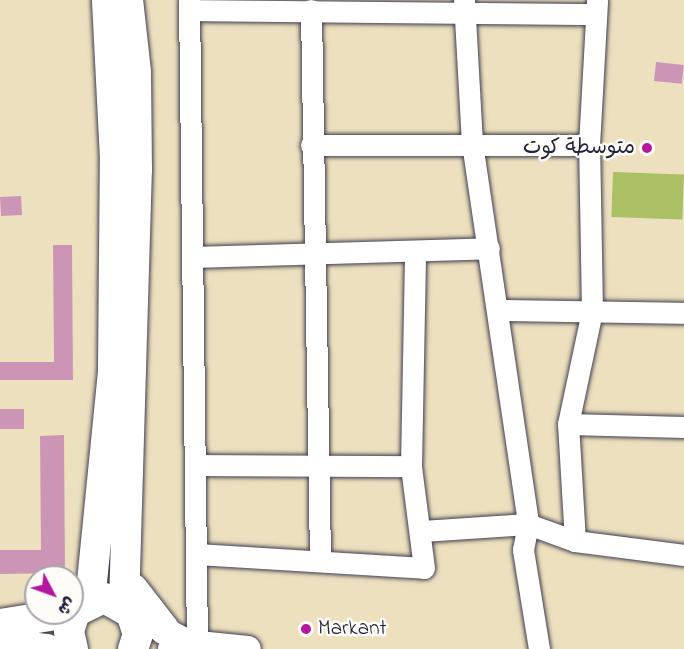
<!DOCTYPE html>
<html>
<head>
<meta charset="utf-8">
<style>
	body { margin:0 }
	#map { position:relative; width:684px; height:649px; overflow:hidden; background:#ede0be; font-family:"Indie Flower","Playpen Sans Arabic",sans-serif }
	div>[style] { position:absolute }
	.green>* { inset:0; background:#abbf64; transform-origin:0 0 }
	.building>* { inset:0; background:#cc95b6; transform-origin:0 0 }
	.roads { filter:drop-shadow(0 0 2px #403e4f) drop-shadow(0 0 2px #403e4f) }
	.minor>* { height:21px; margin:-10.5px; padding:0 10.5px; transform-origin:10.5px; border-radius:10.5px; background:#fff }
	.major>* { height:26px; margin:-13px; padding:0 13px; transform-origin:13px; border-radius:13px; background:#fff }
	.highway>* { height:30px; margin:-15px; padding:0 15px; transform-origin:15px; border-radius:15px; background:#fff }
	.dots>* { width:16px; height:16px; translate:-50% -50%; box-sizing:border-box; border:3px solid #fdfcf7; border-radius:50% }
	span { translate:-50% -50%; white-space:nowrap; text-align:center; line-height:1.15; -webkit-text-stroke:5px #fdfcf7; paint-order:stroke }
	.poi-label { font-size:21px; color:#22223b }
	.right { translate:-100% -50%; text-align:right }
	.left { translate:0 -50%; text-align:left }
	.north { position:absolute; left:24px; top:565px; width:60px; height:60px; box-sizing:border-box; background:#fdfcf7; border:2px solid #a5a5ac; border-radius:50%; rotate:131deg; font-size:16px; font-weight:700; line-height:24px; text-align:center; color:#22223b }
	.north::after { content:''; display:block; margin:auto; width:21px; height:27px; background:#b5179e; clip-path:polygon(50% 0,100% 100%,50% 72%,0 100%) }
</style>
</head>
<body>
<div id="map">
	<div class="green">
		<i style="left:613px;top:172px;width:71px;height:45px;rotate:2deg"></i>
	</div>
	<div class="building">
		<i style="left:656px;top:62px;width:28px;height:19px;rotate:6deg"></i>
		<i style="left:21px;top:196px;width:19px;height:21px;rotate:87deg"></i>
		<i style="clip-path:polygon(53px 245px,72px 245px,73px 380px,0 380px,0 362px,54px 362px)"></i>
		<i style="left:24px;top:409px;width:20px;height:24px;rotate:90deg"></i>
		<i style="clip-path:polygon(64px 435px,65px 573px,0 574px,0 550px,41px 550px,40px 436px)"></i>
	</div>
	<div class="roads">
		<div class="minor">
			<i style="left:189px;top:0;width:644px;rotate:89.29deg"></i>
			<i style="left:464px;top:0;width:143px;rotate:86.8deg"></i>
			<i style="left:472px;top:143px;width:385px;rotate:81.6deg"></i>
			<i style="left:528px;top:524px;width:26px;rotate:101deg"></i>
			<i style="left:523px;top:550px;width:100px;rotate:80.8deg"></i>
			<i style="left:190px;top:10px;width:405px;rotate:0.6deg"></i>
			<i style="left:311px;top:10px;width:551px;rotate:89.06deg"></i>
			<i style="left:311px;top:145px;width:278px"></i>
			<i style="left:194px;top:257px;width:295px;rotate:-1.7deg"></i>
			<i style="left:498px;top:310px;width:186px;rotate:0.9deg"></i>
			<i style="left:568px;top:424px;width:116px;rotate:1.5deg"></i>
			<i style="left:198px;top:465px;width:213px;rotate:0.3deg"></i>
			<i style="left:422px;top:531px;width:106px;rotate:-3.8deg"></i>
			<i style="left:528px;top:524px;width:50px;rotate:19.9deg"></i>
			<i style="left:575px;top:541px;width:110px;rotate:7.3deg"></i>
			<i style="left:575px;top:541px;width:117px;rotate:-93.4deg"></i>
			<i style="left:568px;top:424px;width:116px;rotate:-78deg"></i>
			<i style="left:592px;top:311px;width:166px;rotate:-91deg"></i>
			<i style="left:589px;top:145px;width:145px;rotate:-86.8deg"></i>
			<i style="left:197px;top:554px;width:227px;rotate:3.5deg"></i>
			<i style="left:424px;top:568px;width:103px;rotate:-97.3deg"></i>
			<i style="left:411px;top:466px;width:215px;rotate:-88.9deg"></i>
		</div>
		<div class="major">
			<i style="left:145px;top:620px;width:49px;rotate:28.1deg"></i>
			<i style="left:188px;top:643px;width:18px;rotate:161deg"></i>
			<i style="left:188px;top:643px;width:60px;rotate:5.7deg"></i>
		</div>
		<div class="highway">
			<i style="left:133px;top:589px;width:51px;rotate:52.2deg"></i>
			<i style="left:83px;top:605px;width:25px;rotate:-69deg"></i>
			<i style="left:92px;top:582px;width:212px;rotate:-84.3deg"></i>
			<i style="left:113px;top:371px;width:212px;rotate:-89.5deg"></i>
			<i style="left:115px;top:159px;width:159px;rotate:-92.9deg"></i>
			<i style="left:124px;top:605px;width:435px;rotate:-88.3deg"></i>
			<i style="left:137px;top:170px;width:98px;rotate:-90.6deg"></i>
			<i style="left:136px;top:72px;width:72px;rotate:-96.3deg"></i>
			<i style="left:0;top:624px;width:76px;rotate:-9.1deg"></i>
			<i style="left:0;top:644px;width:47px;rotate:6.1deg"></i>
			<i style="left:73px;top:649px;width:18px;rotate:-103deg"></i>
			<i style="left:69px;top:631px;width:20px;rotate:-72deg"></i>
			<i style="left:75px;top:612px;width:32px;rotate:-26deg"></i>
			<i style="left:104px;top:598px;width:31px;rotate:29deg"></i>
			<i style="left:131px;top:613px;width:22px;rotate:72deg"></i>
			<i style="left:138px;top:634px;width:16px;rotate:108deg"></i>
		</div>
	</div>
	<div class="dots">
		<i style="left:647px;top:148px;background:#b5179e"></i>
		<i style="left:306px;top:629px;background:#b5179e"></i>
	</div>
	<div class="poi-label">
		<span class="right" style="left:635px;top:148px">متوسطة كوت</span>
		<span class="left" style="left:318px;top:629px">Markant</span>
	</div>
	<div class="north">ش</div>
</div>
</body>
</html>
